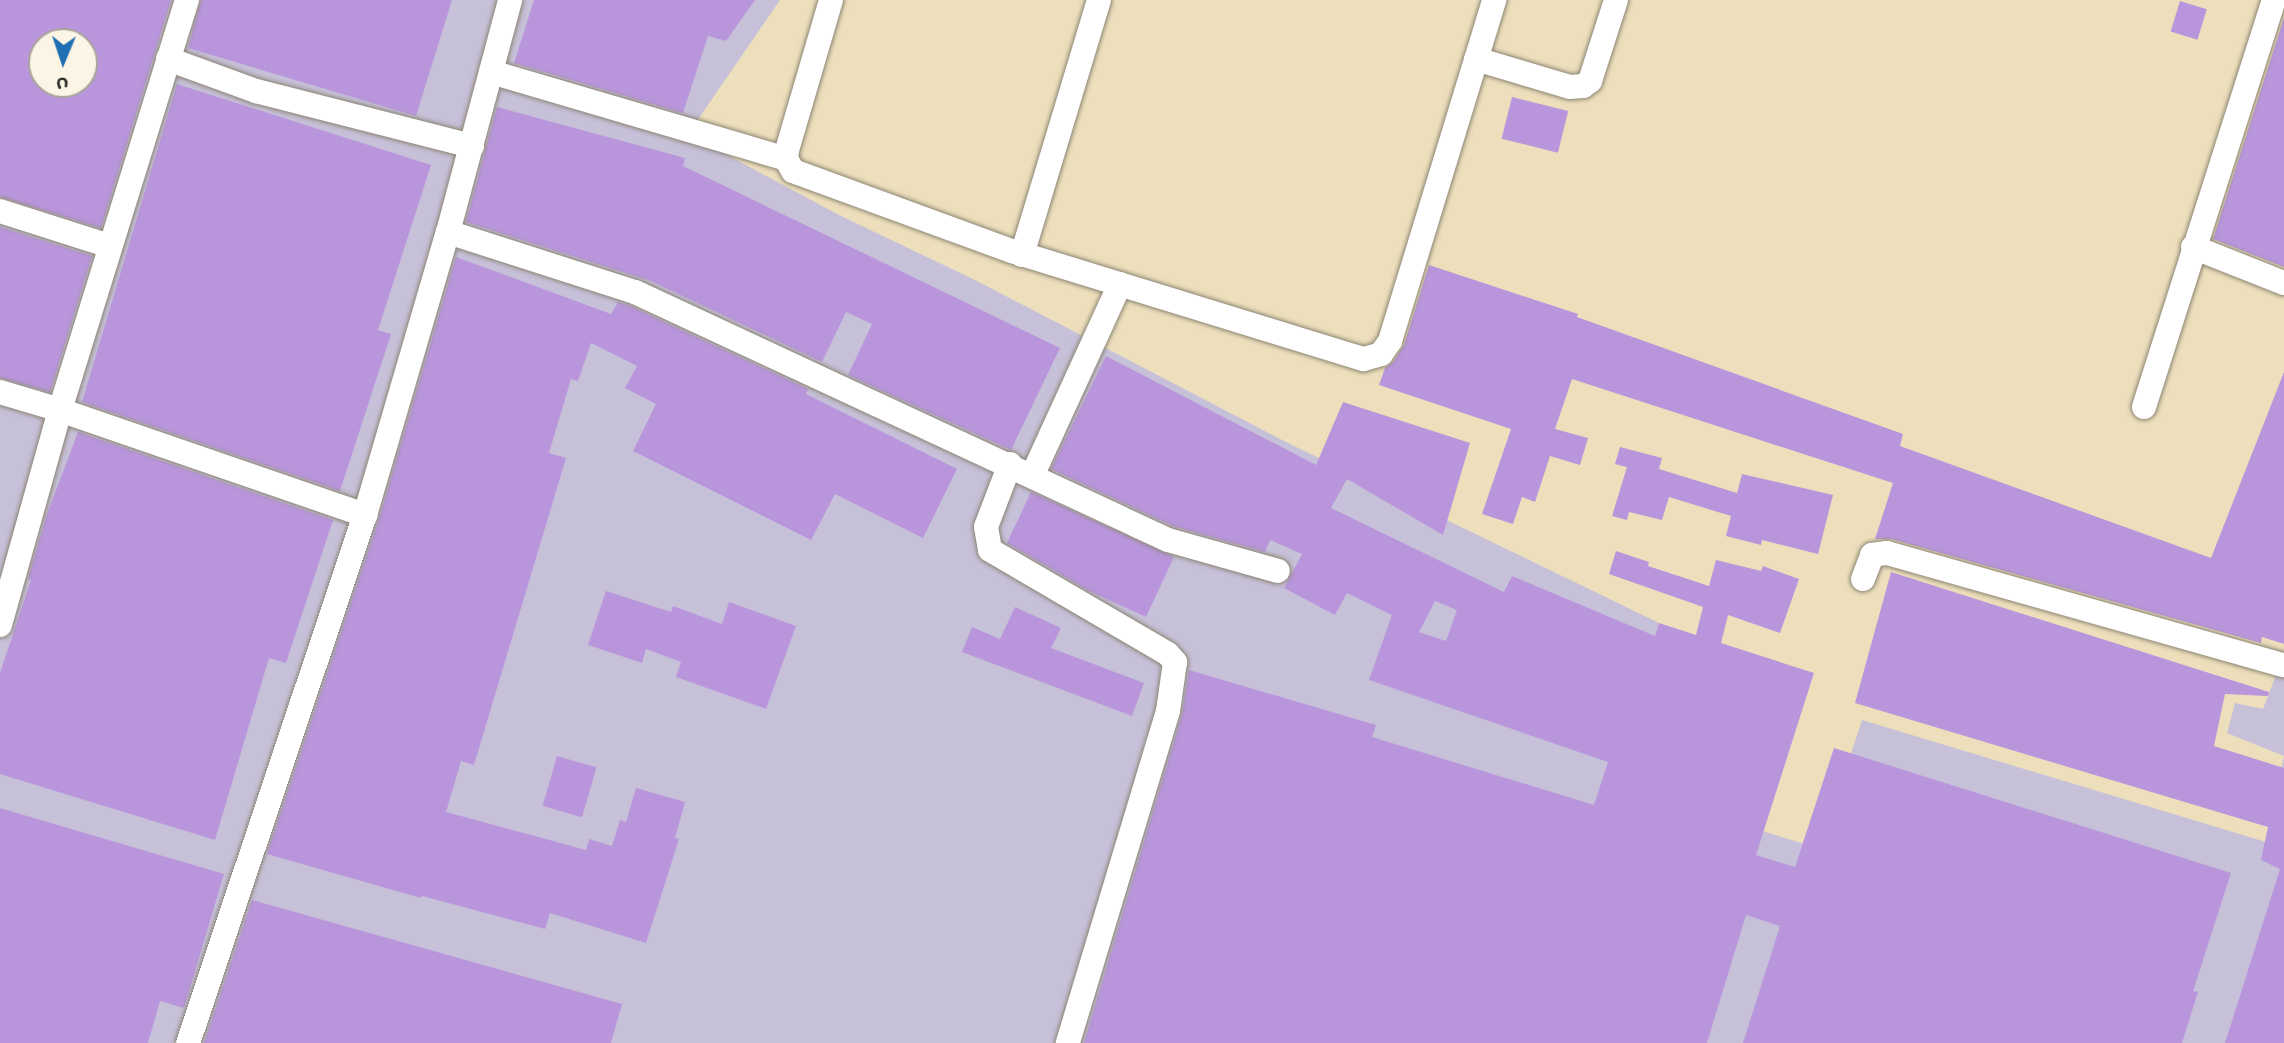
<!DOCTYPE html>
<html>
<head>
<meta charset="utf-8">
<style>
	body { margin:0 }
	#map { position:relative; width:2284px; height:1043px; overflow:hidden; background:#eddfbc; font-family:"Gochi Hand",sans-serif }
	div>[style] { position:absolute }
	.industrial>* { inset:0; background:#c6c0d9 }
	.building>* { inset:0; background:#b996dc; transform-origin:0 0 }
	.roads { filter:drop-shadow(0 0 2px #8c8574) drop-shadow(0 0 2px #8c8574) }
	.minor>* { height:24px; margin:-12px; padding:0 12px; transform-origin:12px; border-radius:12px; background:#fff }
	span { translate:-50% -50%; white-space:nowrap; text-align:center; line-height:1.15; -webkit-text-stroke:6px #fcf5e5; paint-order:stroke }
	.north { position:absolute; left:28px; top:28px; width:70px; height:70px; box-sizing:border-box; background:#fcf5e5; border:2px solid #a8a49b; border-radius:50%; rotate:182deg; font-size:19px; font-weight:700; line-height:28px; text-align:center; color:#2b2b2b }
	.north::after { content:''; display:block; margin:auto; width:24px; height:32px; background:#1f6fb2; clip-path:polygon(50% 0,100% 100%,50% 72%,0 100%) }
</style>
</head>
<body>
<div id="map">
	<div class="industrial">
		<i style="clip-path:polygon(evenodd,0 0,780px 0,688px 134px,841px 216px,975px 280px,1288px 443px,1659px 623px,1617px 785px,1820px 849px,1862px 720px,2266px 842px,2284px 756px,2227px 733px,2235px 703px,2263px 709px,2276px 675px,2284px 677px,2284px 1043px,0 1043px,0 0,42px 42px,84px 42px,84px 84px,42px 84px,42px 42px)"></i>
	</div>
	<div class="building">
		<i style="clip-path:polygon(evenodd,0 0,171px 0,101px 228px,0 197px,0 0,42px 42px,84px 42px,84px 84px,42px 84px,42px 42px)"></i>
		<i style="clip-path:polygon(201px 0,452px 0,416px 116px,188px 48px)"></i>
		<i style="clip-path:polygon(534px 0,755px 0,726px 41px,708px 36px,683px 113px,514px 63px)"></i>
		<i style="left:2180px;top:1px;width:28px;height:32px;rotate:17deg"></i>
		<i style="clip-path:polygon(2284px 18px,2284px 267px,2213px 239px)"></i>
		<i style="clip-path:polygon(177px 84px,431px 165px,378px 330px,391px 334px,340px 491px,82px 402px)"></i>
		<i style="left:1512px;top:97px;width:58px;height:43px;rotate:14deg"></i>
		<i style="clip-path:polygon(497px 107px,685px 158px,683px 166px,1060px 348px,1011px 450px,848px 375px,872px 324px,846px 312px,822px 362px,651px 281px,466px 222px)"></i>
		<i style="clip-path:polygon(0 227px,92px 256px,50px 392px,0 378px)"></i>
		<i style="clip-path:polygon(456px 257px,611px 314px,618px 302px,630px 306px,808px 389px,806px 394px,957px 469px,923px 538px,835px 494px,811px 540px,633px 451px,656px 404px,625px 388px,637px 366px,591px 343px,578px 381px,571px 379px,549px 453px,566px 458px,474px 765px,461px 761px,446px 812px,586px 850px,589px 839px,612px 846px,620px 820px,626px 822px,636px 788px,685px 802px,675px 838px,679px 839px,646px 943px,550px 913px,545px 929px,422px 896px,421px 898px,267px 854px,379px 519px)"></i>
		<i style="clip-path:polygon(1429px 265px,1578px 314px,1577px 317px,1903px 434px,1900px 446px,2211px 558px,2284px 372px,2284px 644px,2262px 637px,2261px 643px,1891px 539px,1875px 539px,1893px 483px,1572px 379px,1555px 429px,1588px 438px,1580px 465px,1550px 456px,1535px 502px,1522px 497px,1513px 524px,1482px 514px,1511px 429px,1379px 385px,1385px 368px,1393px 362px,1404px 345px)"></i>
		<i style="clip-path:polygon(evenodd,1106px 356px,1316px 465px,1343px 402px,1470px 443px,1443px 535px,1347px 479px,1331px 508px,1504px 592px,1512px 576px,1655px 636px,1659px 623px,1696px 635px,1703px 607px,1609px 574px,1616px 551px,1649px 562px,1648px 566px,1709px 586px,1716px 560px,1761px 571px,1763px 566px,1799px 579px,1780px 633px,1728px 615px,1721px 643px,1814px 673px,1756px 855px,1795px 867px,1834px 748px,2231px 873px,2193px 991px,2198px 992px,2182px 1043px,1743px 1043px,1780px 926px,1746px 915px,1707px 1043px,1084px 1043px,1182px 715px,1189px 670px,1376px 725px,1372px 737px,1594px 805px,1608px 762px,1369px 680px,1392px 615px,1347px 593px,1335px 615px,1284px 588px,1302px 554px,1270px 540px,1265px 552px,1173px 526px,1051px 469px,1106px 356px,1435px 601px,1457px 610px,1446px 641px,1419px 632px,1435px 601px)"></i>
		<i style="clip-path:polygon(78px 432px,333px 520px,286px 663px,269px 658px,215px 840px,0 774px,0 673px,31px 580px,28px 579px,46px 517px)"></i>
		<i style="clip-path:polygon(1620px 447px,1662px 458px,1659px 469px,1737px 493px,1742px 474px,1833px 495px,1818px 554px,1762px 540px,1761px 545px,1726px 536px,1731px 516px,1669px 497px,1662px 520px,1629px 512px,1627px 520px,1612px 516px,1627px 467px,1615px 464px)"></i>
		<i style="clip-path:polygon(1031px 492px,1174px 557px,1146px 617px,1091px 592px,1007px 543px)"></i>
		<i style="clip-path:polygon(1891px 572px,2269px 692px,2268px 696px,2225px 694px,2214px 746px,2284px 768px,2284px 1043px,2225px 1043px,2280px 869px,2261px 860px,2268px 827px,1855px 703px)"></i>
		<i style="clip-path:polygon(606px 591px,671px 612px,673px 606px,722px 624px,729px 602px,796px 626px,766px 709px,676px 677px,681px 662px,646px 649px,642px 663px,588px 645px)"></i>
		<i style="clip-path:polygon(1015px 607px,1061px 628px,1051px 648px,1144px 683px,1132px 716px,962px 652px,972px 627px,1000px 639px)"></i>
		<i style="left:557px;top:756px;width:41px;height:52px;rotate:16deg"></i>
		<i style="clip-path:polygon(0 808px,224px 874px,184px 1008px,160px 1001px,148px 1043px,0 1043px)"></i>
		<i style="clip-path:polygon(252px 900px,622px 1004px,611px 1043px,204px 1043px)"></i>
	</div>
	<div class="roads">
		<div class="minor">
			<i style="left:831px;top:0;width:156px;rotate:106.3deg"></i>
			<i style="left:787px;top:150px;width:9px;rotate:96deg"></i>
			<i style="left:786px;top:159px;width:14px;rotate:60deg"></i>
			<i style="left:793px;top:171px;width:233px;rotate:20.1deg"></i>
			<i style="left:1012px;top:251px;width:368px;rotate:17.1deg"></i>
			<i style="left:1364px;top:359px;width:18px;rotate:-16deg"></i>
			<i style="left:1381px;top:354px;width:16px;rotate:-55deg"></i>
			<i style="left:1390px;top:341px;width:357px;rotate:-73deg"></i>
			<i style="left:168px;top:59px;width:94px;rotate:20deg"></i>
			<i style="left:256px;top:91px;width:223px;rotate:14.3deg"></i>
			<i style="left:1476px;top:59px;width:98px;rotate:16.6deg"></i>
			<i style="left:1570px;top:87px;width:13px;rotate:-4deg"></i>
			<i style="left:1583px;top:86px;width:9px;rotate:-36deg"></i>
			<i style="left:1590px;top:81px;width:85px;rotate:-72.2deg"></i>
			<i style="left:491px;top:72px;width:308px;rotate:16.4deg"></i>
			<i style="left:0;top:211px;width:115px;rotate:17.7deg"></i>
			<i style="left:448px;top:232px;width:196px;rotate:17.8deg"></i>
			<i style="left:635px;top:292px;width:588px;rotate:24.95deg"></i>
			<i style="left:1168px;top:540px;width:114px;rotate:15.7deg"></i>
			<i style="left:2193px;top:247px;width:98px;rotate:21.6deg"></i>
			<i style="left:1022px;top:255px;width:266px;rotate:-73.2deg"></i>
			<i style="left:0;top:392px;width:63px;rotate:16.7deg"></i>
			<i style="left:60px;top:410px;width:323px;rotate:19deg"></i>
			<i style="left:2144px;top:407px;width:427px;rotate:-72.3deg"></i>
			<i style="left:1010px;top:464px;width:67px;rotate:110.9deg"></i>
			<i style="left:986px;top:527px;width:23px;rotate:80deg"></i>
			<i style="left:990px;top:550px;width:206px;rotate:30.3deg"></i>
			<i style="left:1168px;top:654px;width:11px;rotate:49deg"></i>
			<i style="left:1175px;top:662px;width:49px;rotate:98.1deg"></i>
			<i style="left:1168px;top:711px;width:347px;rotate:106.8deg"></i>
			<i style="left:1033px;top:474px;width:209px;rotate:-65.4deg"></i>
			<i style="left:1863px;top:579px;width:26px;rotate:-69deg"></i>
			<i style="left:1872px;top:555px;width:15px;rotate:-8deg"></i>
			<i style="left:1887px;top:553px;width:412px;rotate:15.8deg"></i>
			<i style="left:0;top:625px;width:223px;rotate:-74.4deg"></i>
			<i style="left:60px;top:410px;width:429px;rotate:-72.8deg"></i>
			<i style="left:188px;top:1043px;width:557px;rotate:-71.47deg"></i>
			<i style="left:365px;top:515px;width:295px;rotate:-73.7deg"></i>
			<i style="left:448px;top:232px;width:240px;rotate:-75deg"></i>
		</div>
	</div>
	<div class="north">U</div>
</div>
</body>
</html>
